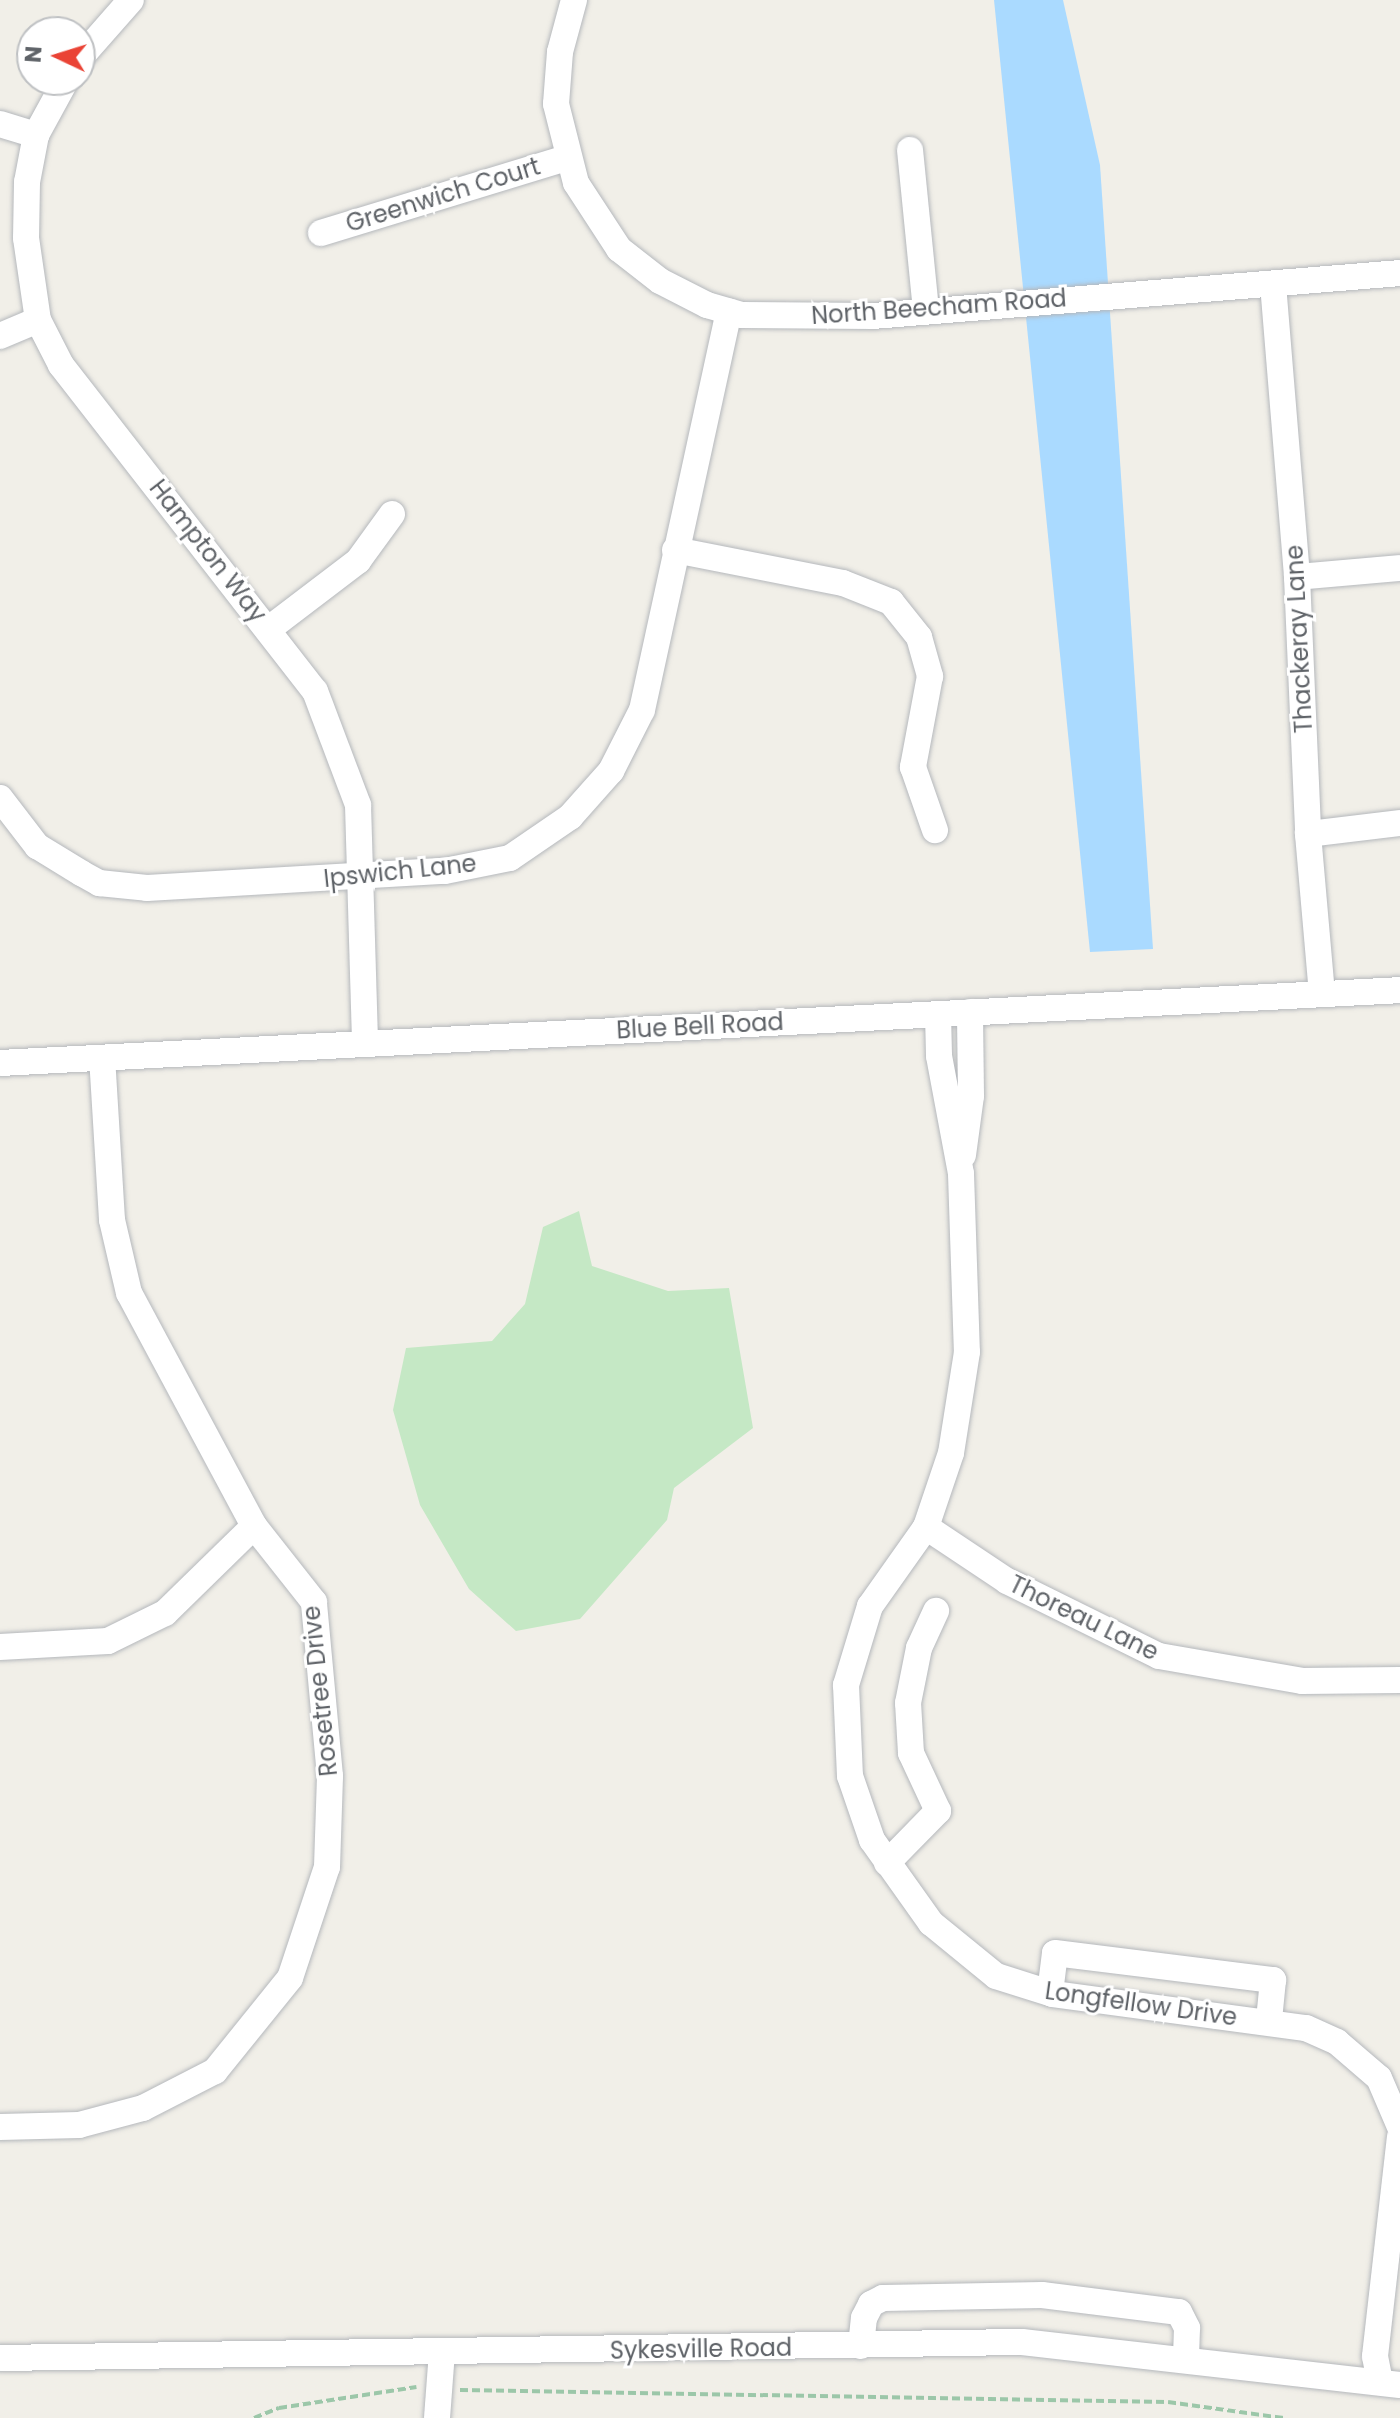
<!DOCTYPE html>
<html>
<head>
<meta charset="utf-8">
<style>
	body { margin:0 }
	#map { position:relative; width:1400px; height:2418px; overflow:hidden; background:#f1efe8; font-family:Poppins,sans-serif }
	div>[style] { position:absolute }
	.green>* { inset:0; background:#c5e8c5 }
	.water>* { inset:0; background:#aadaff }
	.path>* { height:4px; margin-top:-2px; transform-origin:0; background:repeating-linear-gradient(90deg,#9cc7a9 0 8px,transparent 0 12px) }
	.roads { filter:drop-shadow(0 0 2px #b5b8bc) drop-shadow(0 0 2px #b5b8bc) }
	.minor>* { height:26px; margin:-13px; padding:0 13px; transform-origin:13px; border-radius:13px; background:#fff }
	span { translate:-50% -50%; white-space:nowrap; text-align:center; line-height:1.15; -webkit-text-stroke:6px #fff; paint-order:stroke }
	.street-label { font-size:24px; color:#5f6368 }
	.north { position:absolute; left:16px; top:16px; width:80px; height:80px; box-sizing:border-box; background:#fff; border:2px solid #bfc1c3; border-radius:50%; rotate:274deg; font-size:22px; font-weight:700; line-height:32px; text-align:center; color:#5f6368 }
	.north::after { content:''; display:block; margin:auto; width:28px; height:36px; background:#ea4335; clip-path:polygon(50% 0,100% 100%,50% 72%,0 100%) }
</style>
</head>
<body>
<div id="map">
	<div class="green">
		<i style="clip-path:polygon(579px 1211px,592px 1266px,668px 1291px,729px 1288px,753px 1428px,674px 1488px,667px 1520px,580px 1619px,516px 1631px,469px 1589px,420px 1505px,393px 1410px,406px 1348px,492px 1341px,525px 1304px,543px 1227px)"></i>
	</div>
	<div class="water">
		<i style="clip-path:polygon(994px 0,1063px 0,1100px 165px,1153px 949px,1090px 952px)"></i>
	</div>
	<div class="path">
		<i style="left:460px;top:2390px;width:708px;rotate:0.97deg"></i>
		<i style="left:1168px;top:2402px;width:117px;rotate:7.9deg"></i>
		<i style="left:254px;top:2418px;width:27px;rotate:-22deg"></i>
		<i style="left:279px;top:2408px;width:139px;rotate:-8.7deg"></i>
	</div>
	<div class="roads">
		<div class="minor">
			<i style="left:574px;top:0;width:54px;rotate:105.1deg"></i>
			<i style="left:560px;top:52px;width:52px;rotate:94.4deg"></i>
			<i style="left:556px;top:104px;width:81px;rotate:75.8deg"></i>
			<i style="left:576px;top:183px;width:79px;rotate:56.9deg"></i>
			<i style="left:619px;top:249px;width:52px;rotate:38deg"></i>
			<i style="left:660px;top:281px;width:53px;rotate:27.1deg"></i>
			<i style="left:707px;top:305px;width:36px;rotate:16deg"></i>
			<i style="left:742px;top:315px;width:131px;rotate:0.4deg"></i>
			<i style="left:873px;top:316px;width:529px;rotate:-4.66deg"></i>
			<i style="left:80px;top:58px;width:77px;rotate:-48.7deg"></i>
			<i style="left:66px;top:80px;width:63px;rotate:118.6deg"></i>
			<i style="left:36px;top:135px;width:48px;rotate:100.8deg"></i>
			<i style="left:27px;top:182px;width:56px;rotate:91deg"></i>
			<i style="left:26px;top:238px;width:83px;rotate:81.7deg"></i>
			<i style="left:38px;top:320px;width:51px;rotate:62.9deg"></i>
			<i style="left:61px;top:365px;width:413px;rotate:52.1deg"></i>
			<i style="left:315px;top:691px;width:122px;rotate:69.3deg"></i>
			<i style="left:358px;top:805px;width:239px;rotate:88.3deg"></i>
			<i style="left:0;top:124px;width:38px;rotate:17deg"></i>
			<i style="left:910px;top:150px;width:161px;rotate:84.3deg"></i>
			<i style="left:321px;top:233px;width:256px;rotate:-17deg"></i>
			<i style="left:1273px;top:284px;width:294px;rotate:85.3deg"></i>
			<i style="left:1297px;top:577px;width:257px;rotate:87.5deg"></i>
			<i style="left:1308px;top:834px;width:160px;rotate:85deg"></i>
			<i style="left:0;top:336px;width:41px;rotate:-22.8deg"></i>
			<i style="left:675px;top:550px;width:171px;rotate:11.1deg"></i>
			<i style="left:843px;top:583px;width:52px;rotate:21.6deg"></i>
			<i style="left:891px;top:602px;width:45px;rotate:51.3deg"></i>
			<i style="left:919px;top:637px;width:41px;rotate:74.2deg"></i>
			<i style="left:930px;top:676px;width:93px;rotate:100.6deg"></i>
			<i style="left:913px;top:767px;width:67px;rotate:70.8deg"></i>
			<i style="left:1297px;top:577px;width:103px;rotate:-5deg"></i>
			<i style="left:270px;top:628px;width:111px;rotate:-37.3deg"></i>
			<i style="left:358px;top:561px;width:58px;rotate:-54.1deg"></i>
			<i style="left:0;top:798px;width:61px;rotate:52.4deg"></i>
			<i style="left:37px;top:846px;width:52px;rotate:31.5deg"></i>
			<i style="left:81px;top:873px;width:21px;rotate:29deg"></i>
			<i style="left:99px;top:883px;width:48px;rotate:5.9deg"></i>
			<i style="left:147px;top:888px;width:298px;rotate:-3.3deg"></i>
			<i style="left:445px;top:871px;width:66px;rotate:-11.3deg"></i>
			<i style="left:510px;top:858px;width:73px;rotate:-34.3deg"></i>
			<i style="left:570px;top:817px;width:62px;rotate:-48.3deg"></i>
			<i style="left:611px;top:771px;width:68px;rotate:-63.1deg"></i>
			<i style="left:642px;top:710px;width:408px;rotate:-77.7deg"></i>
			<i style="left:1308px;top:834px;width:93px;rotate:-6.8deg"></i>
			<i style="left:938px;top:1014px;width:42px;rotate:88.6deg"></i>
			<i style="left:939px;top:1056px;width:120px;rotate:79.4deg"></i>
			<i style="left:961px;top:1174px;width:178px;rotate:88.1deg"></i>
			<i style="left:967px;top:1352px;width:102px;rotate:99deg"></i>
			<i style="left:951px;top:1453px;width:78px;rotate:108.7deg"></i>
			<i style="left:926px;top:1527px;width:97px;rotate:125.3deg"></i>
			<i style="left:870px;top:1606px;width:83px;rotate:106.9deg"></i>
			<i style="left:846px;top:1685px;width:91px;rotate:87.5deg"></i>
			<i style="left:850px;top:1776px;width:68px;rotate:71deg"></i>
			<i style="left:872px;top:1840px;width:102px;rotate:54.6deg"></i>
			<i style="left:931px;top:1923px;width:84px;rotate:39.2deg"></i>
			<i style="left:996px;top:1976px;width:60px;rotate:17.5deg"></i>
			<i style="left:1053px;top:1994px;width:255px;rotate:7.7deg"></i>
			<i style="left:1306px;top:2028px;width:34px;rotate:24deg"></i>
			<i style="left:1337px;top:2042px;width:55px;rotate:40.6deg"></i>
			<i style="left:1379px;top:2078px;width:53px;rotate:66.8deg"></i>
			<i style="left:0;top:1063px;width:1402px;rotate:-2.98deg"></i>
			<i style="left:963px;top:1155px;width:60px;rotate:-82.3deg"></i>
			<i style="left:971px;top:1096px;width:84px;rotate:-90.7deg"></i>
			<i style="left:926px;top:1527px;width:97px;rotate:33.7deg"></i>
			<i style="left:1007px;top:1581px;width:169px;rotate:26.3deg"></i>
			<i style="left:1159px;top:1656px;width:145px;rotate:9.9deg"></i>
			<i style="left:1302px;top:1681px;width:98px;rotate:-0.6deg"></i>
			<i style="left:0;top:1647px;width:108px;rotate:-3.2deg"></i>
			<i style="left:108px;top:1641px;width:64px;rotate:-26.2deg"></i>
			<i style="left:165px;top:1613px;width:124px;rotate:-44.3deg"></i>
			<i style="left:887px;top:1863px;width:73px;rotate:-45.6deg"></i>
			<i style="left:938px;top:1811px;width:64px;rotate:-115deg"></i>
			<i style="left:911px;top:1753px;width:50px;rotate:-93.4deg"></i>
			<i style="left:908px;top:1703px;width:56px;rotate:-78.7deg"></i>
			<i style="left:919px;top:1648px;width:41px;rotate:-65.3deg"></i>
			<i style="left:1050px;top:1993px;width:40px;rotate:-82.9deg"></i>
			<i style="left:1055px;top:1953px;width:220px;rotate:7.1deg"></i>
			<i style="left:1273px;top:1980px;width:40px;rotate:95.7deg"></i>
			<i style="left:0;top:2127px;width:79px;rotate:-1.5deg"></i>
			<i style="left:79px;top:2125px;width:66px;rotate:-14.9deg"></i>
			<i style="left:143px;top:2108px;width:81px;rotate:-27.2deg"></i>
			<i style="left:215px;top:2071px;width:119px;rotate:-51.1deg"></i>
			<i style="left:290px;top:1978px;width:117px;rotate:-71.6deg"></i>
			<i style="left:327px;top:1867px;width:91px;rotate:-88.1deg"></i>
			<i style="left:330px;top:1776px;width:175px;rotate:-95.3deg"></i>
			<i style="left:314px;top:1602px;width:97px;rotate:-128.3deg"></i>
			<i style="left:254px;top:1526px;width:264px;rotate:-118.2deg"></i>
			<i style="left:129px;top:1293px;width:75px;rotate:-103.1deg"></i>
			<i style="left:112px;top:1220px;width:162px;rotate:-93.5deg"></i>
			<i style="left:861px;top:2346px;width:28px;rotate:-84deg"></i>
			<i style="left:864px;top:2318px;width:16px;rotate:-63deg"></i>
			<i style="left:871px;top:2304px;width:13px;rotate:-27deg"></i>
			<i style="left:883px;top:2298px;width:159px;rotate:-1.1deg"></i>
			<i style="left:1042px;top:2295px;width:138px;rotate:7.1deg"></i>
			<i style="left:1179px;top:2312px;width:18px;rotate:63deg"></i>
			<i style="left:1187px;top:2328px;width:29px;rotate:92deg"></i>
			<i style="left:0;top:2358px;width:1022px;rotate:-0.9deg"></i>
			<i style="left:1022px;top:2342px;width:380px;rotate:6.5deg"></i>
			<i style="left:1380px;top:2382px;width:26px;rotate:-101deg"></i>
			<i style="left:1375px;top:2356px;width:220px;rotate:-83.5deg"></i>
			<i style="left:437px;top:2418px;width:67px;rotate:-85.7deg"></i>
		</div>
	</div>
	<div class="street-label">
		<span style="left:443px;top:195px;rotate:-17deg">Greenwich Court</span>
		<span style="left:939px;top:307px;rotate:-4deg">North Beecham Road</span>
		<span style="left:208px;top:551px;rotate:52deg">Hampton Way</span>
		<span style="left:1299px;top:639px;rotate:-93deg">Thackeray Lane</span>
		<span style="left:400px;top:871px;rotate:-6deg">Ipswich Lane</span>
		<span style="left:700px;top:1026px;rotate:-3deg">Blue Bell Road</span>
		<span style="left:1084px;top:1618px;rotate:26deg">Thoreau Lane</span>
		<span style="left:320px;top:1691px;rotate:-96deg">Rosetree Drive</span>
		<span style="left:1141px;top:2004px;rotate:8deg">Longfellow Drive</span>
		<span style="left:701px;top:2349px;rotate:-1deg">Sykesville Road</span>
	</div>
	<div class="north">N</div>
</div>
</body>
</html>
